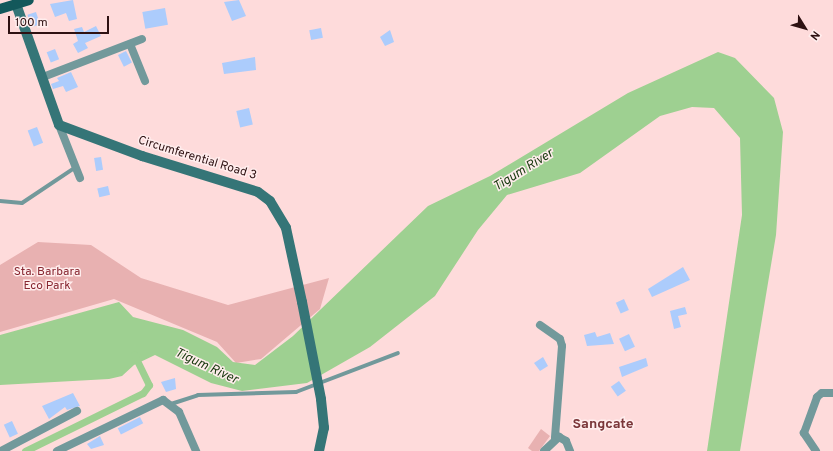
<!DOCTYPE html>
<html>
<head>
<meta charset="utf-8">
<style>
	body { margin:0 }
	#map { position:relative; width:833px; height:451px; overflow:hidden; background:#fedbdb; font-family:Overpass,sans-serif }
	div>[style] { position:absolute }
	.green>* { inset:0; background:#e8b1b1 }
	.water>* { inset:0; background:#9ed091 }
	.canal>* { height:7px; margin:-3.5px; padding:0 3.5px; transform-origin:3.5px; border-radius:3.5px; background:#9ed091 }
	.building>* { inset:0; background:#acccfc; transform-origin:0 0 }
	.service>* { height:4px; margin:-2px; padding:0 2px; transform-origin:2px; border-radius:2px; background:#72999b }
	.minor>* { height:8px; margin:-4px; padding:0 4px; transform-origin:4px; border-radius:4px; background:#72999b }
	.secondary>* { height:10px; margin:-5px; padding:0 5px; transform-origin:5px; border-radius:5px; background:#357577 }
	.primary>* { height:10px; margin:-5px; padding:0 5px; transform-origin:5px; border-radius:5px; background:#13585b }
	.secondary-bridge>* { height:10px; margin:-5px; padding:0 5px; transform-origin:5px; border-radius:5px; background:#357577 }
	span { translate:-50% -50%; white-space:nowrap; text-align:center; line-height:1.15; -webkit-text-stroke:3px #ffeded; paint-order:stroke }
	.street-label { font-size:12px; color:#2e1112 }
	.park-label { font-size:12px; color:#872630 }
	.water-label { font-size:13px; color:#18390e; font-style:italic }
	.quarter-label { font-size:14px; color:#7a3639; font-weight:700 }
	.north { position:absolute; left:785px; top:8px; width:40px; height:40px; -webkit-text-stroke:3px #ffeded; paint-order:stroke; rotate:127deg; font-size:11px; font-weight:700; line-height:16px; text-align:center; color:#2e1112 }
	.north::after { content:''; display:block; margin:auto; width:14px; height:18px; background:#2e1112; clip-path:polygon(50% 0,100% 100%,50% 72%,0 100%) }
	.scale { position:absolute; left:8px; top:16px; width:101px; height:18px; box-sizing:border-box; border:2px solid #2e1112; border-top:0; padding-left:5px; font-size:12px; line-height:14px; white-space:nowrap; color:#2e1112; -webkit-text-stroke:3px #ffeded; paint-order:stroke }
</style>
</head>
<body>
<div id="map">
	<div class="green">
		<i style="clip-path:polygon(38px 242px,91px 245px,141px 278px,228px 305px,329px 278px,320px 309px,261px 359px,236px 363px,217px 342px,114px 299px,0 332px,0 265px)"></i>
		<i style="clip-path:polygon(541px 429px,550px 436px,539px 451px,532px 451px,528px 448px)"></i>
	</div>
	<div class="water">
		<i style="clip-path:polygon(718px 52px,735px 58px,774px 98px,783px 132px,776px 235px,740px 451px,707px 451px,742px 215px,740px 138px,714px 108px,692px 107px,660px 116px,580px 173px,507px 195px,478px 230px,435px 296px,370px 347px,307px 383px,242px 391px,211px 383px,155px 355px,134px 365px,122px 376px,109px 379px,0 385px,0 335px,119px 302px,133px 317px,183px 330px,217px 347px,233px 362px,255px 365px,293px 336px,428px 206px,490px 176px,628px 93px)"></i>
	</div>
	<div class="canal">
		<i style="left:25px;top:451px;width:131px;rotate:-26.2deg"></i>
		<i style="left:143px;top:393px;width:10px;rotate:-53deg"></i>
		<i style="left:149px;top:385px;width:34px;rotate:-116deg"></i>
	</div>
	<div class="building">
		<i style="clip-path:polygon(73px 0,77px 19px,69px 21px,66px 13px,55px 17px,50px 4px)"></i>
		<i style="clip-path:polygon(239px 0,246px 16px,232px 21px,224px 2px)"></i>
		<i style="left:165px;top:8px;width:17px;height:23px;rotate:80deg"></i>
		<i style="left:36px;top:12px;width:13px;height:9px;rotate:72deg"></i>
		<i style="clip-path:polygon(96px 26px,101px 36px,85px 43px,88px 48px,78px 53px,73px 44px,78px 41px,74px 29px,82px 27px,84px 32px)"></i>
		<i style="left:321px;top:28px;width:10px;height:12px;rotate:79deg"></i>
		<i style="clip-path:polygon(390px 30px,394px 42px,385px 46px,380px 37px)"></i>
		<i style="left:55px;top:49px;width:11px;height:9px;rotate:68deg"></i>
		<i style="left:126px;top:51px;width:13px;height:9px;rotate:63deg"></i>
		<i style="clip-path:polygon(255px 57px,256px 70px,224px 74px,222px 63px)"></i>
		<i style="clip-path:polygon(71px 72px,78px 87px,66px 92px,63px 86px,53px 89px,51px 84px,59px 81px,57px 78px)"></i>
		<i style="left:249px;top:108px;width:17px;height:13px;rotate:77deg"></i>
		<i style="left:37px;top:127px;width:17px;height:10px;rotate:69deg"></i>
		<i style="left:101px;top:157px;width:13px;height:7px;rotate:81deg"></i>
		<i style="left:108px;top:186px;width:9px;height:11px;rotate:77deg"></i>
		<i style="clip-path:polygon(683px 267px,690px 280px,652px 297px,648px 289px)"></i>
		<i style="left:624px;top:299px;width:12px;height:9px;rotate:66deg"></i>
		<i style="clip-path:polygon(685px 307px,687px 314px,678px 316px,681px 327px,674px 329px,670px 311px)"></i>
		<i style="clip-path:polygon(595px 332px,597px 337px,610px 333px,614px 344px,587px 346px,584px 335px)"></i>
		<i style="left:629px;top:334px;width:14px;height:11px;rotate:65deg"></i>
		<i style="clip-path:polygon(543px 357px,548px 366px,540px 371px,534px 363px)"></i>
		<i style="clip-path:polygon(646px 358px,648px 366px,622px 377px,619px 367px)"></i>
		<i style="clip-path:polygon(175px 378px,176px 389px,166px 392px,161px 382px)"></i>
		<i style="left:619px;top:381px;width:12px;height:10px;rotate:55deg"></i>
		<i style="clip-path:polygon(73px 393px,80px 406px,67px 410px,65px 407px,49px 419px,42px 406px)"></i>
		<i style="left:140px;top:417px;width:7px;height:25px;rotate:63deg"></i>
		<i style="left:12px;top:421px;width:14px;height:9px;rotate:65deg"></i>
		<i style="clip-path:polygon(100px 436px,104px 445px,91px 449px,87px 444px)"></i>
	</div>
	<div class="service">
		<i style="left:0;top:201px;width:22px;rotate:5deg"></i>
		<i style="left:22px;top:203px;width:65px;rotate:-33.7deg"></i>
		<i style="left:171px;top:404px;width:28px;rotate:-18deg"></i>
		<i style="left:198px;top:395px;width:98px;rotate:-1.8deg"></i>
		<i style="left:296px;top:392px;width:109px;rotate:-20.9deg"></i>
	</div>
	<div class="minor">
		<i style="left:130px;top:44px;width:40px;rotate:68deg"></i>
		<i style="left:43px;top:77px;width:106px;rotate:-21deg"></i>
		<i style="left:59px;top:125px;width:57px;rotate:68.4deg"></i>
		<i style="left:540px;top:325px;width:24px;rotate:35deg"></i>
		<i style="left:560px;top:339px;width:7px;rotate:74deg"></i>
		<i style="left:562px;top:346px;width:92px;rotate:94.4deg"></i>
		<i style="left:1px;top:451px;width:86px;rotate:-27.8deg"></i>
		<i style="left:57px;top:451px;width:118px;rotate:-25.7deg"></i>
		<i style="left:163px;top:400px;width:20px;rotate:37deg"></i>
		<i style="left:179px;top:412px;width:43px;rotate:66.4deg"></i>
		<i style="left:544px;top:451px;width:21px;rotate:-43deg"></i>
		<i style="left:559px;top:437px;width:8px;rotate:30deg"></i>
		<i style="left:566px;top:441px;width:11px;rotate:68deg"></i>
		<i style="left:816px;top:451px;width:22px;rotate:-124deg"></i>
		<i style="left:804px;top:433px;width:38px;rotate:-70deg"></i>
		<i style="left:817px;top:397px;width:6px;rotate:-39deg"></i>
		<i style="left:822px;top:393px;width:11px"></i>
	</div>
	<div class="secondary">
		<i style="left:16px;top:4px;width:128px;rotate:70.4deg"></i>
		<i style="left:59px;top:125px;width:89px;rotate:20.5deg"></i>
		<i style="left:142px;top:156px;width:121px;rotate:17.2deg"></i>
		<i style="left:258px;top:192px;width:15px;rotate:37deg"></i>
		<i style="left:270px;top:201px;width:31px;rotate:59deg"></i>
		<i style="left:286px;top:228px;width:76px;rotate:77.8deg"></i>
		<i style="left:319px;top:451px;width:24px;rotate:-78deg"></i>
		<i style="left:324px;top:428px;width:29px;rotate:-96deg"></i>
	</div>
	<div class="primary">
		<i style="left:0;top:9px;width:30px;rotate:-17deg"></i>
	</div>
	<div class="secondary-bridge">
		<i style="left:302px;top:302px;width:99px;rotate:78.9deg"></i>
	</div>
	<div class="street-label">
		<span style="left:197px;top:159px;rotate:17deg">Circumferential Road 3</span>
	</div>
	<div class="park-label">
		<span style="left:47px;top:280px">Sta. Barbara<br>Eco Park</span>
	</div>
	<div class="water-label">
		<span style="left:524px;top:171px;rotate:-32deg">Tigum River</span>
		<span style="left:206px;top:367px;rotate:25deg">Tigum River</span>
	</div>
	<div class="quarter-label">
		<span style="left:603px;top:425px">Sangcate</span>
	</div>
	<div class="north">N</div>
	<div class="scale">100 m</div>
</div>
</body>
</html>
